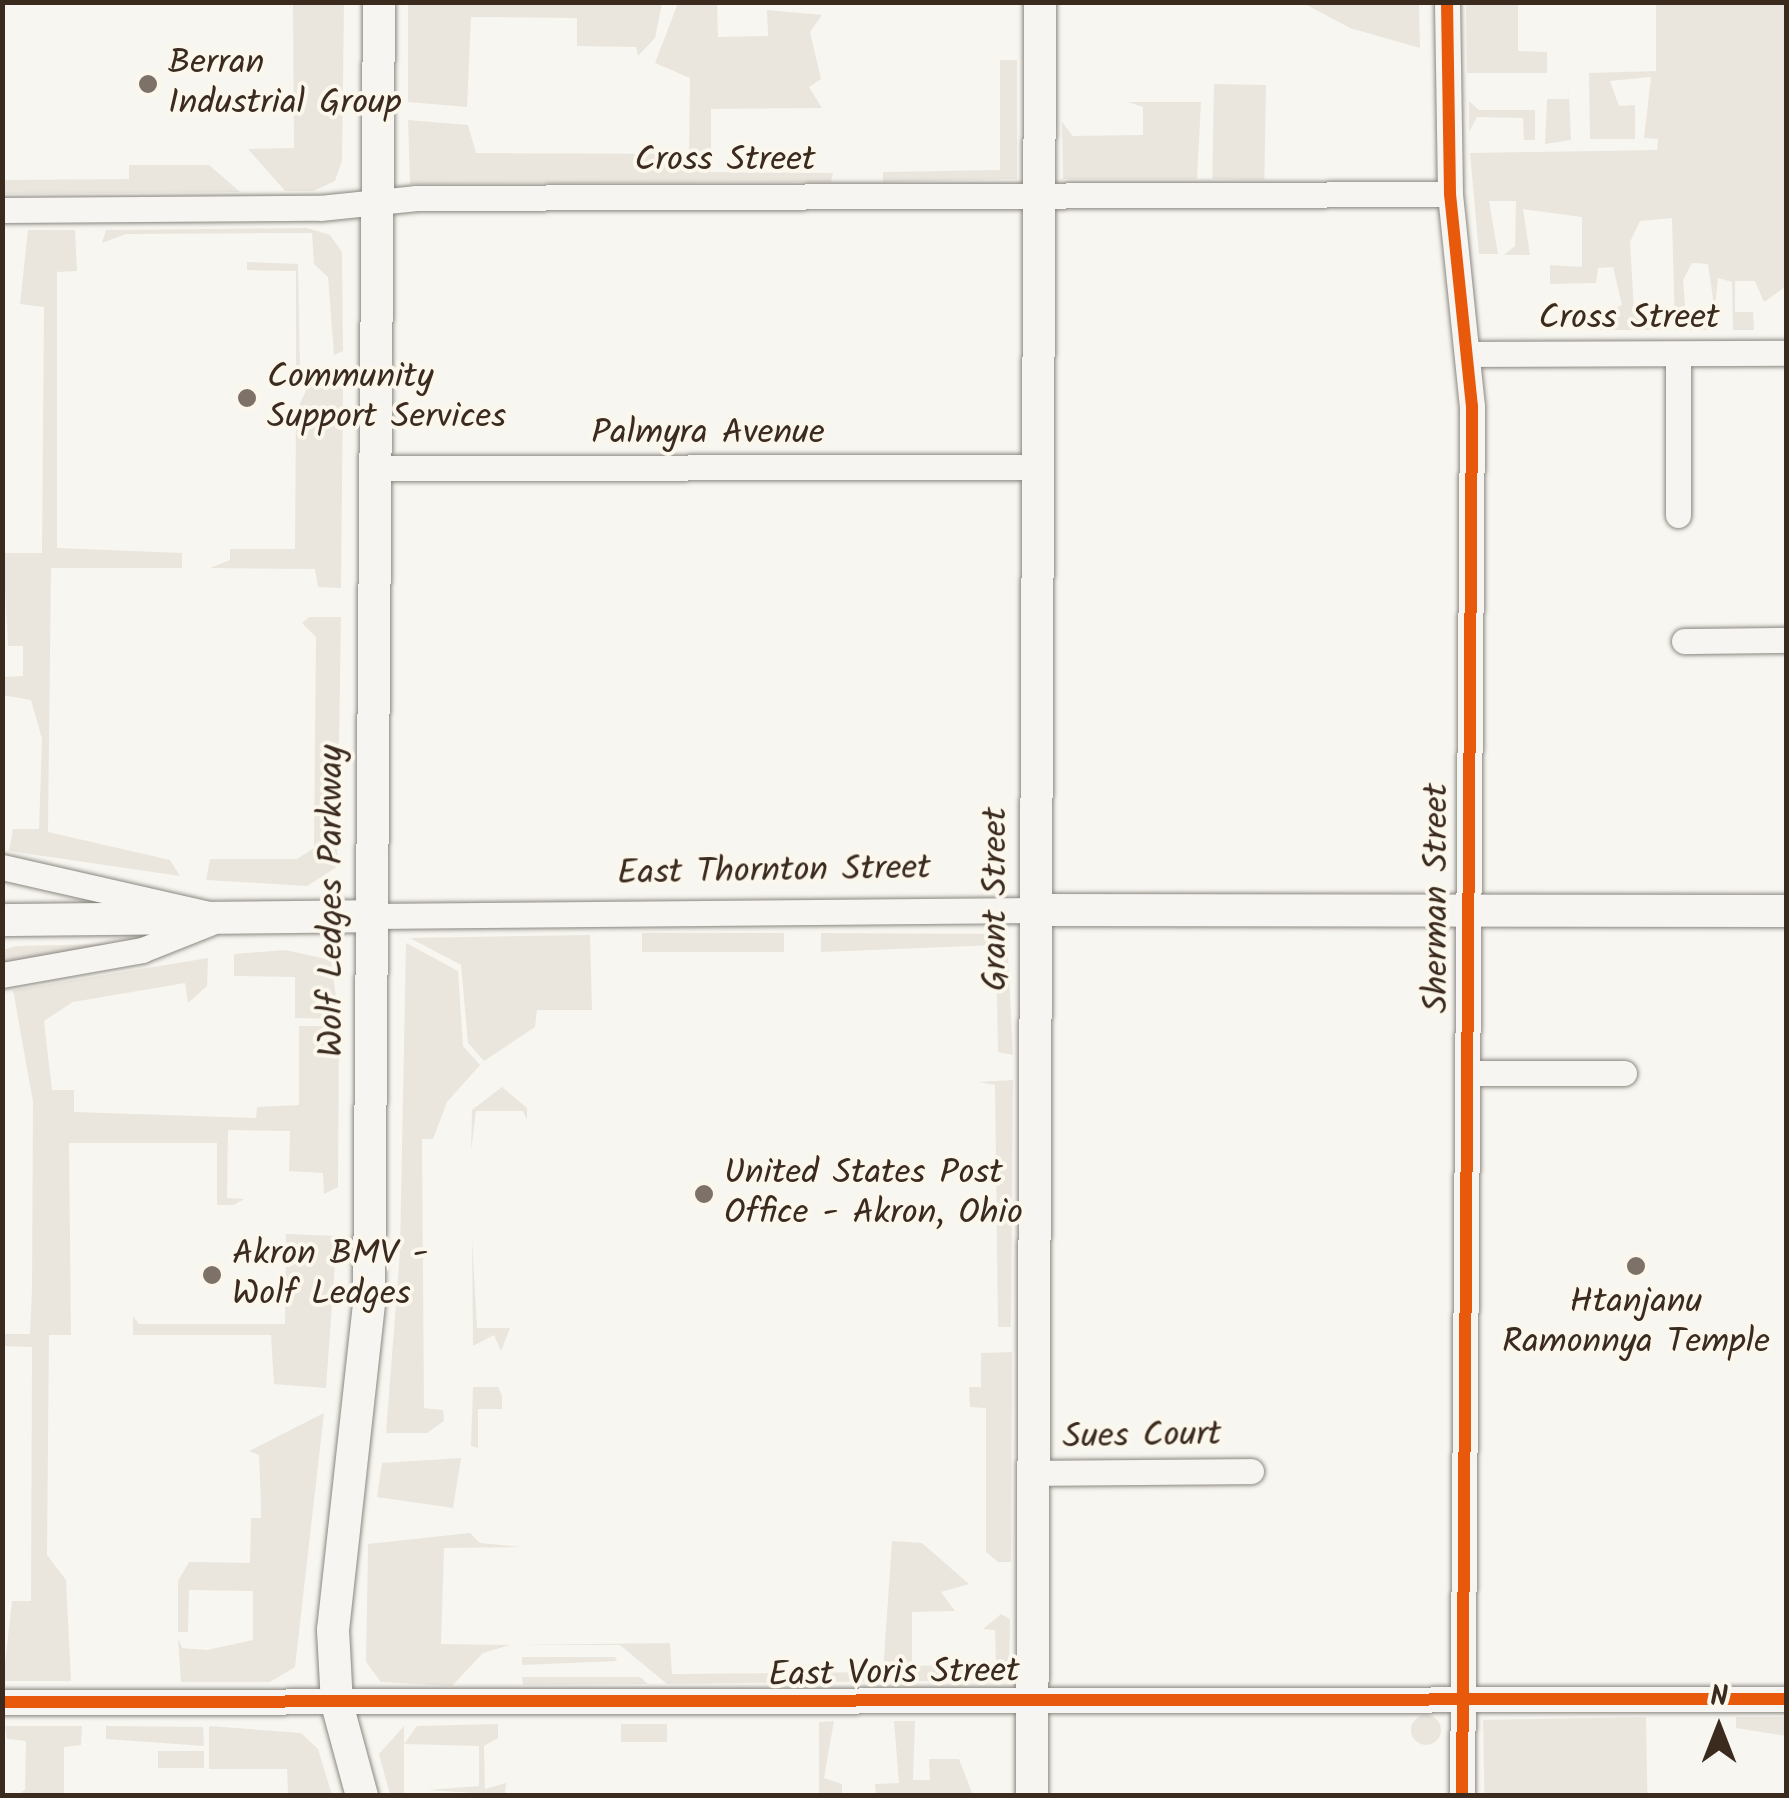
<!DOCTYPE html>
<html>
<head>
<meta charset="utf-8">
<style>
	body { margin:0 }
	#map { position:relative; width:1789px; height:1798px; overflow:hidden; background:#f8f6f0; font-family:Kalam,sans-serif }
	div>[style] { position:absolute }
	.green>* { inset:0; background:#eae6dd; transform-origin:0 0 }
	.round { border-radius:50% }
	.roads { filter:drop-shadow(0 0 2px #8b8781) drop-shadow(0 0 2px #8b8781) }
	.minor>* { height:25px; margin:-12.5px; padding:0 12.5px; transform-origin:12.5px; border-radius:12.5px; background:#f6f5f1 }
	.major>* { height:32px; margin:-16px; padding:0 16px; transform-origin:16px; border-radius:16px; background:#f6f5f1 }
	.cycleway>* { height:12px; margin:-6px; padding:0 6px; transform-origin:6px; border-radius:6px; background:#e8590c }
	.dots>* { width:28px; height:28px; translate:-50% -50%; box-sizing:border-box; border:5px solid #fbf7ec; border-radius:50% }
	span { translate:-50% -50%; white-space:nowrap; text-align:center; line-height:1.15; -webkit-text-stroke:8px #fbf7ec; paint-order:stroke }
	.poi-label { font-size:35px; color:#3b2a1e }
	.left { translate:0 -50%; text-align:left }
	.street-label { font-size:35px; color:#3b2a1e }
	.frame { position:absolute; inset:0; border:5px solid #3b2a1e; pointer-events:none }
	.north { position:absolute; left:1669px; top:1678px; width:100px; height:100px; -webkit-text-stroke:8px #fbf7ec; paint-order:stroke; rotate:0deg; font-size:28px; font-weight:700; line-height:40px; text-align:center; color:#3b2a1e }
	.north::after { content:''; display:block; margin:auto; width:35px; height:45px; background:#3b2a1e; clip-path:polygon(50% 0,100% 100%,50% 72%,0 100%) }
</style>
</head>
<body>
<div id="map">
	<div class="green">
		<i style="clip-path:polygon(293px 3px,344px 3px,342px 161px,335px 181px,313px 191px,285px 191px,248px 149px,294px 148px)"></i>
		<i style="clip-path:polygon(408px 3px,408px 2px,662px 3px,655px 38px,638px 56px,636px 47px,577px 46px,577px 18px,471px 17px,467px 107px,408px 102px)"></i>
		<i style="clip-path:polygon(678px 3px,717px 3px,718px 37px,768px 36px,767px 10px,822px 15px,810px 32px,821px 79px,809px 87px,822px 108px,711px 109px,711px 172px,833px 173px,831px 182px,410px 184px,408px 120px,468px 125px,476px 153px,689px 154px,690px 78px,655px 63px)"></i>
		<i style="clip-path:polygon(1303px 3px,1419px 3px,1420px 48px,1350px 28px)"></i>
		<i style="clip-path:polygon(1466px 3px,1518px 3px,1518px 51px,1547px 52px,1547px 73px,1467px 73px)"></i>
		<i style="clip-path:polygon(1656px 3px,1786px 3px,1785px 287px,1764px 302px,1755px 281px,1735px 281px,1735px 312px,1753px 312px,1754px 330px,1733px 330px,1732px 282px,1718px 278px,1713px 330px,1690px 330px,1690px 312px,1709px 311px,1713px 299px,1708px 264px,1692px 263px,1683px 280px,1687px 330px,1675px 330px,1672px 218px,1640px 221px,1630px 242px,1634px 311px,1658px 311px,1662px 330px,1597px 330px,1597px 317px,1622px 305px,1613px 267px,1598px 268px,1596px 283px,1550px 284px,1550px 265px,1582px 267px,1582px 217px,1523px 209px,1530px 255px,1504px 255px,1515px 246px,1516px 201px,1489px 201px,1498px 254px,1479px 254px,1470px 153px,1657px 150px,1658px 139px,1644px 138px,1651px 77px,1610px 81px,1619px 106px,1635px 105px,1635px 139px,1590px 139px,1589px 73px,1656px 71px)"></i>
		<i style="clip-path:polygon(1000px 60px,1017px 60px,1017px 179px,883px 182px,883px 172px,1000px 170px)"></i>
		<i style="clip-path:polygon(1568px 72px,1571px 140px,1545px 144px,1547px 99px,1569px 99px)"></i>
		<i style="left:1214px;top:84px;width:52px;height:95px;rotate:1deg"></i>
		<i style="clip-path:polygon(1469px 101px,1479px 110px,1535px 110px,1535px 140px,1524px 140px,1523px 118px,1477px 117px,1469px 132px)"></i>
		<i style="clip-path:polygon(1128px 102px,1201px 102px,1197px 179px,1063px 179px,1062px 122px,1073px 136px,1143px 135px,1143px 107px)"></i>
		<i style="clip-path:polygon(129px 165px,209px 165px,240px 192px,3px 194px,3px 180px,129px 179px)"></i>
		<i style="clip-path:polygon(307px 228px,330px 235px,342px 252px,343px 351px,334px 355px,328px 277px,314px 264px,312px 233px,126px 234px,102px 243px,106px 230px)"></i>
		<i style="clip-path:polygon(28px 230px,75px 230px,77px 271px,57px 272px,57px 548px,182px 553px,182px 568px,51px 568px,48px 832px,170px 860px,180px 876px,9px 851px,13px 829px,39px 829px,42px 739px,31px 700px,2px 695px,3px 677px,23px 676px,23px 646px,8px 646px,3px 553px,42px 553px,44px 307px,20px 304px)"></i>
		<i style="clip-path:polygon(247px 262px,298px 264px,300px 368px,342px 381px,296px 381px,296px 271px,247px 270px)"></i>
		<i style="clip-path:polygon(308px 386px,343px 386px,341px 588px,318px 587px,315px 569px,210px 568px,230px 560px,230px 549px,295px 549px,296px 412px)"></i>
		<i style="clip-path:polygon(309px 617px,341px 617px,337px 867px,307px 886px,206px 880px,210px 859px,297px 859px,314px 848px,316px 637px,302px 623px)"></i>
		<i style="left:784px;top:933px;width:19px;height:142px;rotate:90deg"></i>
		<i style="clip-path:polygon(821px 933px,1007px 934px,1013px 1055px,998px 1052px,996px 945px,821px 952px)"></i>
		<i style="clip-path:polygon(590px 935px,592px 1010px,537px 1010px,535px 1027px,484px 1061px,468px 1043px,461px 965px,410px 938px)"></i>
		<i style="clip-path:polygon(406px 943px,458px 971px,463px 1046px,480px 1065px,447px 1102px,433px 1139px,422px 1139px,424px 1408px,443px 1410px,444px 1421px,427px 1433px,386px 1433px,400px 1252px)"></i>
		<i style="clip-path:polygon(109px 944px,3px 965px,3px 950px,16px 946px)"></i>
		<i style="clip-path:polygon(285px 950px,331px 960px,339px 1019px,295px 1018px,295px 977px,234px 976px,234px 954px)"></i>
		<i style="clip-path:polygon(208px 958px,207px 986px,188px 1003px,185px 983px,73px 1002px,44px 1021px,52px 1090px,74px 1090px,74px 1112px,256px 1118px,257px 1107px,299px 1105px,299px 1026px,339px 1026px,338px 1187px,324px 1194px,323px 1173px,289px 1171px,290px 1131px,228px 1130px,227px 1198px,244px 1199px,234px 1205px,217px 1205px,217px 1143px,69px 1143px,71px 1335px,49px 1335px,47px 1555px,66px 1580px,71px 1681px,3px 1681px,12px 1601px,31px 1601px,32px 1347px,2px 1346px,3px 1334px,30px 1334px,32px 1289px,33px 1102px,13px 990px)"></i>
		<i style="clip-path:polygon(1013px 1080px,1011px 1327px,998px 1327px,995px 1085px,978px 1082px)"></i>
		<i style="clip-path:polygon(502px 1087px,527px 1108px,527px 1120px,523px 1111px,476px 1111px,471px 1151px,472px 1110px)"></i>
		<i style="clip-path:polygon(286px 1234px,337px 1236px,326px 1388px,274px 1384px,271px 1335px,133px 1335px,133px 1316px,139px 1324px,285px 1324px)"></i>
		<i style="clip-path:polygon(472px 1237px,477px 1328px,510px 1328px,501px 1351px,494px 1335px,473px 1346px)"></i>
		<i style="clip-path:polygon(1012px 1352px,1011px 1562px,998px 1562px,986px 1552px,986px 1408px,970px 1407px,969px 1387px,981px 1387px,981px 1353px)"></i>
		<i style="clip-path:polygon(473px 1387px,498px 1387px,502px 1395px,502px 1409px,478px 1409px,478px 1448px,471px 1446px)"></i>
		<i style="clip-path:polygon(324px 1413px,295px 1667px,270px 1682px,181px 1682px,178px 1638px,182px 1648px,207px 1650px,253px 1640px,253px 1591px,189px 1590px,188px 1632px,178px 1632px,178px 1581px,189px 1562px,250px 1563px,251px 1518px,261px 1518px,261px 1505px,259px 1455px,249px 1451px)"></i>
		<i style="clip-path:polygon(461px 1458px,453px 1508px,377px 1497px,382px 1463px)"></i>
		<i style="clip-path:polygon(470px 1533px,480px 1543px,522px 1547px,444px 1548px,441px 1644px,510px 1645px,483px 1653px,452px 1686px,381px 1682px,366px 1662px,368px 1544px)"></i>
		<i style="clip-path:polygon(892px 1541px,922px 1543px,969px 1584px,941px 1592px,955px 1611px,912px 1612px,912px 1666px,996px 1664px,995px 1630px,983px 1629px,1001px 1614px,1010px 1619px,1009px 1680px,667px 1684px,620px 1645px,514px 1645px,670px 1643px,672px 1674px,883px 1672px)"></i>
		<i style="clip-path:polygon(522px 1657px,615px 1657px,617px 1661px,522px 1665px)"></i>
		<i style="clip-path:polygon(522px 1677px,640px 1677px,648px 1684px,523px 1685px)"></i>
		<i class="round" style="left:1411px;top:1715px;width:30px;height:30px"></i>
		<i style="left:1646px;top:1717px;width:78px;height:163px;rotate:89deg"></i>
		<i style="clip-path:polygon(1736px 1717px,1786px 1717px,1786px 1736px,1736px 1728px)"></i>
		<i style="clip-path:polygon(834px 1721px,824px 1778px,842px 1784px,842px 1795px,819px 1795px,819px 1722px)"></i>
		<i style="clip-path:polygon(894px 1721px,915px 1721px,913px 1780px,930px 1780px,929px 1759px,959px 1759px,972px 1793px,876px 1795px,875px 1784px,899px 1783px)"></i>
		<i style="clip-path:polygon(498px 1724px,498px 1738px,484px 1746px,485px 1789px,506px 1783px,505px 1795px,428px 1790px,479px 1786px,479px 1746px,404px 1744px,417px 1726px)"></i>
		<i style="left:621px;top:1724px;width:46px;height:18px"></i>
		<i style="clip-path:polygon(5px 1726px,82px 1726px,81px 1745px,64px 1747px,64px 1795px,17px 1795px,25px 1790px,26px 1741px,7px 1739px)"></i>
		<i style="clip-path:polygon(106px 1726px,203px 1727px,204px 1746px,106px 1739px)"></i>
		<i style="clip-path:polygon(209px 1726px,301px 1733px,318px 1749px,332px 1795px,288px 1795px,287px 1769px,209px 1769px)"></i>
		<i style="clip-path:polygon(404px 1726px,404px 1795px,390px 1795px,379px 1754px)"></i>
		<i style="left:158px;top:1751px;width:46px;height:17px"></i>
	</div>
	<div class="roads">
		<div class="minor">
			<i style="left:1447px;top:2px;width:192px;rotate:89.1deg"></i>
			<i style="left:1450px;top:194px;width:213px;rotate:84.1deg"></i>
			<i style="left:1472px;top:406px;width:1390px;rotate:90.41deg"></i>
			<i style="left:2px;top:210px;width:318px;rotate:-0.4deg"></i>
			<i style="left:320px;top:208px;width:97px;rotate:-5.9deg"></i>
			<i style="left:416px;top:198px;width:1034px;rotate:-0.22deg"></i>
			<i style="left:1472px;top:354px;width:314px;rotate:-0.2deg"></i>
			<i style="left:1678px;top:354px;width:161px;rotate:90deg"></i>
			<i style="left:376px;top:468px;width:663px;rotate:-0.09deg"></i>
			<i style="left:1684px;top:641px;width:102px;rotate:-0.6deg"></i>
			<i style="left:2px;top:867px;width:221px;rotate:12.8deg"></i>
			<i style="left:372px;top:916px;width:665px;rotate:-0.52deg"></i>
			<i style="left:2px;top:975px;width:142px;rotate:-10.1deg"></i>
			<i style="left:142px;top:950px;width:73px;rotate:-21.7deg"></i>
			<i style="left:1467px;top:1073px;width:157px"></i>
			<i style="left:1034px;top:1473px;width:217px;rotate:-0.5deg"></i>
			<i style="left:2px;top:1702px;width:1784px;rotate:-0.1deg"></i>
		</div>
		<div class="major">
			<i style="left:1037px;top:910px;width:749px;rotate:0.08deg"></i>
			<i style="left:2px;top:920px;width:370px;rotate:-0.6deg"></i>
			<i style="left:362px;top:1796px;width:95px;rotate:-105.2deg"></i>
			<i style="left:337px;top:1704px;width:74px;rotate:-93.1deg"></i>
			<i style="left:333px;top:1630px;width:330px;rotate:-83.7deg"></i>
			<i style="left:369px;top:1302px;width:1300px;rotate:-89.56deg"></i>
			<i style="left:1032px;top:1796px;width:1794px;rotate:-89.74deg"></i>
		</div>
	</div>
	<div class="cycleway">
		<i style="left:1447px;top:2px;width:192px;rotate:89.1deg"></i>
		<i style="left:1450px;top:194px;width:213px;rotate:84.1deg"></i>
		<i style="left:1472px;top:406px;width:1390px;rotate:90.41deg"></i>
		<i style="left:2px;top:1702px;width:1784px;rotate:-0.1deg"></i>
	</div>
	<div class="dots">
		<i style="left:148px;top:84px;background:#7d7168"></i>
		<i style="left:247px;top:398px;background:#7d7168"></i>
		<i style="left:704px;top:1194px;background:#7d7168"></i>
		<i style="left:1636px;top:1266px;background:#7d7168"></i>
		<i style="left:212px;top:1275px;background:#7d7168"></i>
	</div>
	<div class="poi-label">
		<span class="left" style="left:168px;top:84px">Berran<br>Industrial Group</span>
		<span class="left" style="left:267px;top:398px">Community<br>Support Services</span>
		<span class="left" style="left:724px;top:1194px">United States Post<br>Office - Akron, Ohio</span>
		<span class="left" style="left:232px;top:1275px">Akron BMV -<br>Wolf Ledges</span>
		<span style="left:1636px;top:1323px">Htanjanu<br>Ramonnya Temple</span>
	</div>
	<div class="street-label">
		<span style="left:725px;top:161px">Cross Street</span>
		<span style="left:1629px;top:319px">Cross Street</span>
		<span style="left:708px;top:434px">Palmyra Avenue</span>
		<span style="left:774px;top:872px;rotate:-1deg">East Thornton Street</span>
		<span style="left:1438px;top:898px;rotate:-90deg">Sherman Street</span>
		<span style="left:997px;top:899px;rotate:-90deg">Grant Street</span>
		<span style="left:333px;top:901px;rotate:-90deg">Wolf Ledges Parkway</span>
		<span style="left:1142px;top:1437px;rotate:-1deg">Sues Court</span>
		<span style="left:894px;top:1674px;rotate:-1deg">East Voris Street</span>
	</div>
	<div class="frame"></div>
	<div class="north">N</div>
</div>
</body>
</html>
